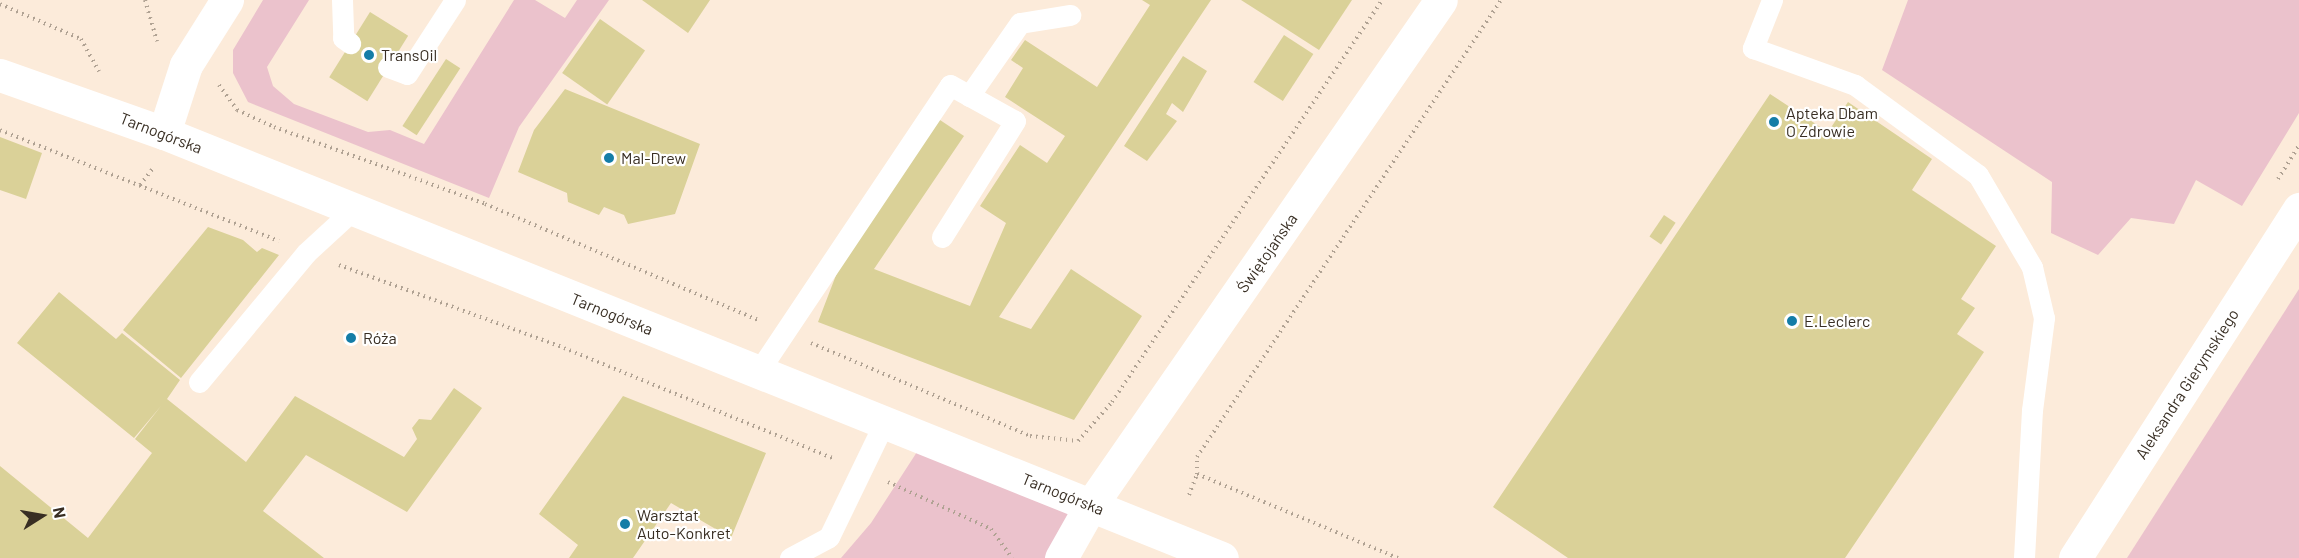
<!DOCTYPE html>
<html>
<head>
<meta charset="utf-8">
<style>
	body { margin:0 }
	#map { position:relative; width:2299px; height:558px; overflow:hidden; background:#fcebda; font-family:Barlow,sans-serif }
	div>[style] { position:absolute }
	.green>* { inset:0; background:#ebc2cc }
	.building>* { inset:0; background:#dad198; transform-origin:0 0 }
	.path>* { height:4px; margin-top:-2px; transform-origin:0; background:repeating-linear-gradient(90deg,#b0a293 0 1.5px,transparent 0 6px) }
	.service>* { height:21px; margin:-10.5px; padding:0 10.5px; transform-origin:10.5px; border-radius:10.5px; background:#fff }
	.minor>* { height:33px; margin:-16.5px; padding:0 16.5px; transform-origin:16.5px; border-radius:16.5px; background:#fff }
	.tertiary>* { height:33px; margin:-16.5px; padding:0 16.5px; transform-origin:16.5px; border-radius:16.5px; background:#fff }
	.secondary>* { height:33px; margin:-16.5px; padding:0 16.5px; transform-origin:16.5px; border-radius:16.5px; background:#fff }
	.dots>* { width:16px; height:16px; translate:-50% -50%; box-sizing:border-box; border:3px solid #fff; border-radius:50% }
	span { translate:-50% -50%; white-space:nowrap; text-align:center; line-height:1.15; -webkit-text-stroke:4.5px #fff; paint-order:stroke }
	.poi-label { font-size:16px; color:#382e23 }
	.left { translate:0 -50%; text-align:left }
	.street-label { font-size:16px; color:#382e23 }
	.north { position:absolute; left:12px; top:486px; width:60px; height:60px; -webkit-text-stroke:4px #fff; paint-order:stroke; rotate:79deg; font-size:16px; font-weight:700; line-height:24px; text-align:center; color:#382e23 }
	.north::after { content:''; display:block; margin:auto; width:21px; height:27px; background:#382e23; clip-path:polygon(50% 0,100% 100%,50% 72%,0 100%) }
</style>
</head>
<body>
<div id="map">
	<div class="green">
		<i style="clip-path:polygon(263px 0,309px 0,267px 67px,273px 86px,294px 104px,368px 132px,390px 130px,424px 144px,514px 0,535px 0,565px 18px,577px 0,609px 0,519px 127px,489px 198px,248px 102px,233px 73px,233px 50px)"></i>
		<i style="clip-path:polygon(1908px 0,2299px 0,2299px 113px,2242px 206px,2196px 180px,2174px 224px,2131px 218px,2098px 255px,2051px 233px,2052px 182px,1882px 70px)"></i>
		<i style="clip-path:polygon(2299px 289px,2299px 558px,2127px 558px)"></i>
		<i style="clip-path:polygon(926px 438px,1091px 505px,1061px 558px,841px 558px,871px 523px)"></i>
	</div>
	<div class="building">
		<i style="clip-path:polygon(642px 0,710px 0,688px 33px)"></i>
		<i style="clip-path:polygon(1142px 0,1211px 0,999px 317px,1031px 329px,1071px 269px,1142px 316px,1074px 420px,818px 322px,843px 257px,937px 118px,964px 136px,874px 269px,970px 306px,1006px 223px,980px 206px,1020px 145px,1047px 163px,1065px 136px,1005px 97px,1023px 68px,1011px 60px,1025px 40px,1097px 87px,1150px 5px)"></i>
		<i style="clip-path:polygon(1241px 0,1352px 0,1319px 50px)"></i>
		<i style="left:370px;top:12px;width:45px;height:77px;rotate:32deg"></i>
		<i style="left:600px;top:19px;width:55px;height:66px;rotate:35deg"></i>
		<i style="left:1284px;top:35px;width:35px;height:56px;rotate:33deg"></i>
		<i style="clip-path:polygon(1183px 56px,1207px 71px,1183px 112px,1172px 103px,1166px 114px,1177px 121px,1147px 161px,1124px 146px)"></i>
		<i style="left:446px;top:59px;width:17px;height:80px;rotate:33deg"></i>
		<i style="clip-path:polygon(565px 89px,700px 144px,675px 214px,628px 224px,624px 215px,604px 207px,599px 215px,568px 202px,567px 193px,518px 172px,534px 130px)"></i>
		<i style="clip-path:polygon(1770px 94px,1828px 132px,1848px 102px,1932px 159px,1912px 190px,1996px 246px,1961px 299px,1975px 308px,1957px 334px,1984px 352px,1845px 558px,1568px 558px,1493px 507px)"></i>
		<i style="clip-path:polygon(0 137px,42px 153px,26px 199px,0 190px)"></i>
		<i style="left:1664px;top:215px;width:14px;height:26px;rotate:34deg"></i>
		<i style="clip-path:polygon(208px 227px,243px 240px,257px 252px,262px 248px,279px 255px,181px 378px,123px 330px)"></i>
		<i style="clip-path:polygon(59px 292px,116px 339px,122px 333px,180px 380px,167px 399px,246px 462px,295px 396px,404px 457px,417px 439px,412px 428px,419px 419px,431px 420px,454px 388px,482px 408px,407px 512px,306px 455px,263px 511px,324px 558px,0 558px,0 466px,88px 538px,152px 453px,135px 439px,161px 406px,134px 438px,17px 343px)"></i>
		<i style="clip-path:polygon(623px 396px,766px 453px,731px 538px,671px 503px,633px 558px,569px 558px,578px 545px,539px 514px)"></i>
	</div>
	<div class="path">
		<i style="left:145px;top:0;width:43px;rotate:73.7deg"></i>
		<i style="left:0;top:4px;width:88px;rotate:23.4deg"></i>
		<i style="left:81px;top:39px;width:37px;rotate:61deg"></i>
		<i style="left:219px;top:85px;width:31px;rotate:54deg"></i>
		<i style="left:237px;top:110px;width:41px;rotate:24.7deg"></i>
		<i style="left:274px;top:127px;width:225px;rotate:20deg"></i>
		<i style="left:485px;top:204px;width:297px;rotate:23deg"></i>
		<i style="left:0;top:130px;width:300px;rotate:21.7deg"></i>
		<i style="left:2278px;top:179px;width:39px;rotate:-58deg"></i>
		<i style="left:140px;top:185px;width:23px;rotate:-52deg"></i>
		<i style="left:339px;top:265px;width:240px;rotate:20.2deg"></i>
		<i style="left:564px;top:348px;width:293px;rotate:22.3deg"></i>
		<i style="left:811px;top:343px;width:238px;rotate:23deg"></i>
		<i style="left:1030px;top:436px;width:48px;rotate:5.9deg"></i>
		<i style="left:1078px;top:441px;width:52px;rotate:-48.9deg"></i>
		<i style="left:1112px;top:402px;width:484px;rotate:-56.1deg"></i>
		<i style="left:888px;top:482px;width:113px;rotate:24.5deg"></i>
		<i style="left:991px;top:529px;width:36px;rotate:54deg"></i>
		<i style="left:1189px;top:495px;width:22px;rotate:-69deg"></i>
		<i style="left:1398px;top:558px;width:218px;rotate:-157.3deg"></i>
		<i style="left:1197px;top:474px;width:17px;rotate:-90deg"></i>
		<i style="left:1197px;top:457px;width:549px;rotate:-56.37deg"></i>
	</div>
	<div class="service">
		<i style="left:342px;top:0;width:38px;rotate:88deg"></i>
		<i style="left:343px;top:38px;width:9px;rotate:36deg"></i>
		<i style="left:1772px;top:0;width:52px;rotate:111.6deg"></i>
		<i style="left:1753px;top:48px;width:109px;rotate:19.9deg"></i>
		<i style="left:1855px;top:85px;width:152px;rotate:36.2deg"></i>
		<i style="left:1978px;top:175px;width:107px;rotate:59.6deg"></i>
		<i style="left:2032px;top:267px;width:52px;rotate:76.8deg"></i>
		<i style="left:2044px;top:318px;width:93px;rotate:97.4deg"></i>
		<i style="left:2032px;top:410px;width:148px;rotate:93.1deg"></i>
		<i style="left:388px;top:67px;width:20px;rotate:20deg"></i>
		<i style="left:407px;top:74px;width:88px;rotate:-57deg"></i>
		<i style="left:969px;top:96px;width:89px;rotate:-55.1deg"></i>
		<i style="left:1020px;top:23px;width:51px;rotate:-9.1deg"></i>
		<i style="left:758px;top:372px;width:345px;rotate:-56.2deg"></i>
		<i style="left:950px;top:85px;width:74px;rotate:29deg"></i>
		<i style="left:1015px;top:121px;width:137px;rotate:122.2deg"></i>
		<i style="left:199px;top:382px;width:168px;rotate:-50.3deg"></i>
		<i style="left:306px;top:253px;width:65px;rotate:-42.5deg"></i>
		<i style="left:790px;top:558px;width:44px;rotate:-28.3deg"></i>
		<i style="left:829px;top:537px;width:127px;rotate:-64.2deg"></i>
	</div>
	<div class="minor">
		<i style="left:164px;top:133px;width:71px;rotate:-72.1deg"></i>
		<i style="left:186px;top:65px;width:77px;rotate:-57.8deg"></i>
		<i style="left:2075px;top:558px;width:415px;rotate:-57.3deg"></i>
	</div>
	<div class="tertiary">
		<i style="left:1061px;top:558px;width:61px;rotate:-60.5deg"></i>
		<i style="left:1091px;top:505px;width:614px;rotate:-55.28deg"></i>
	</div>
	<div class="secondary">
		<i style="left:0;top:75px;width:174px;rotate:19.5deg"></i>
		<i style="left:164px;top:133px;width:1140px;rotate:21.89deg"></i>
	</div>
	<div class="dots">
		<i style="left:369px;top:55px;background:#147da7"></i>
		<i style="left:1774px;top:122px;background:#147da7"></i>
		<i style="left:609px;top:158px;background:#147da7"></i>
		<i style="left:1792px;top:321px;background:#147da7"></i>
		<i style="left:351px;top:338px;background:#147da7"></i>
		<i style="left:625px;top:524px;background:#147da7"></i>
	</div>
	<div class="poi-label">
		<span class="left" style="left:381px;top:55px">TransOil</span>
		<span class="left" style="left:1786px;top:122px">Apteka Dbam<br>O Zdrowie</span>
		<span class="left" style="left:621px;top:158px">Mal-Drew</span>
		<span class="left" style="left:1804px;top:321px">E.Leclerc</span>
		<span class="left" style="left:363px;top:338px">Róża</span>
		<span class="left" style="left:637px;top:524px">Warsztat<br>Auto-Konkret</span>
	</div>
	<div class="street-label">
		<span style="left:161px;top:133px;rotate:21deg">Tarnogórska</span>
		<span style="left:1267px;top:253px;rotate:-55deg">Świętojańska</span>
		<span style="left:612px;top:314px;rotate:22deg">Tarnogórska</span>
		<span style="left:2187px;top:384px;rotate:-57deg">Aleksandra Gierymskiego</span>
		<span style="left:1063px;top:494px;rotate:22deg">Tarnogórska</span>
	</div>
	<div class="north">N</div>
</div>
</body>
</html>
